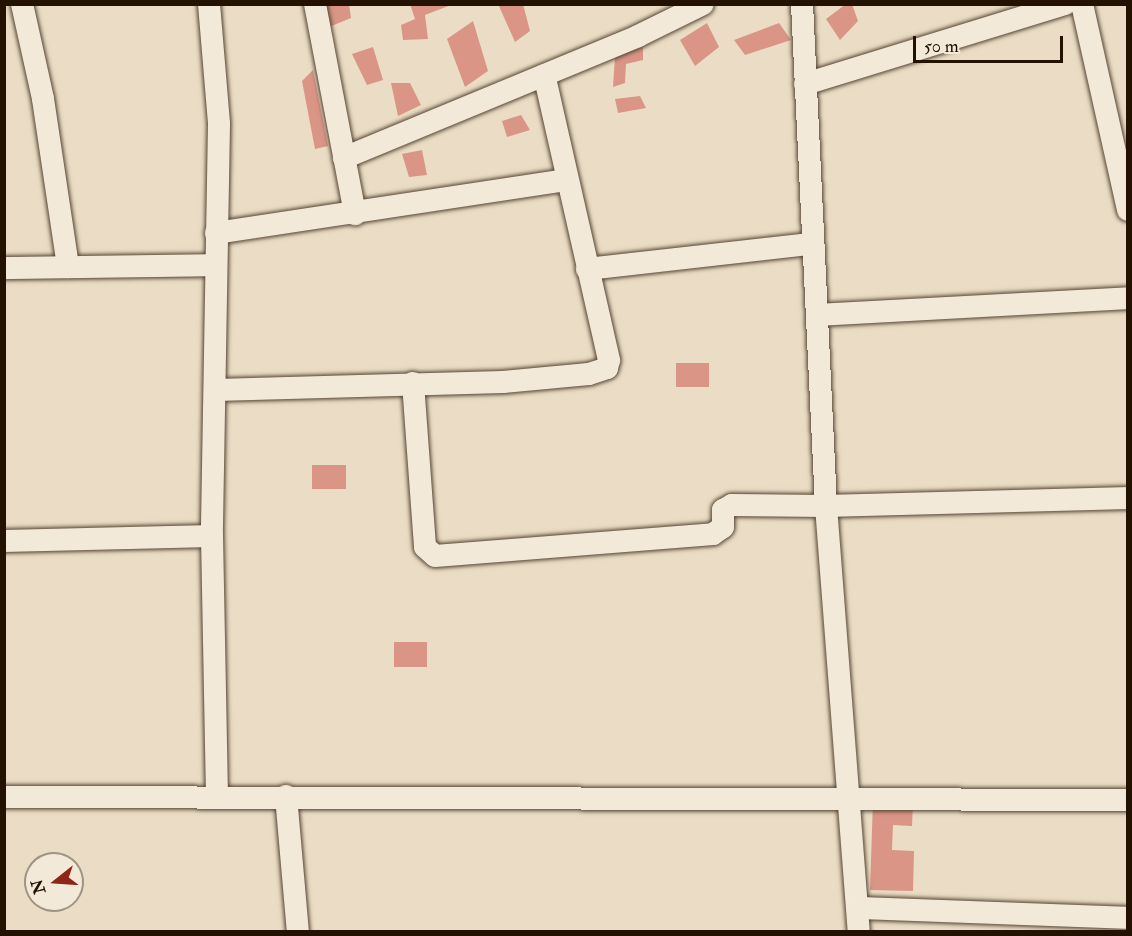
<!DOCTYPE html>
<html>
<head>
<meta charset="utf-8">
<style>
	body { margin:0 }
	#map { position:relative; width:1132px; height:936px; overflow:hidden; background:#ebddc5; font-family:"IM FELL Double Pica",serif }
	div>[style] { position:absolute }
	.building>* { inset:0; background:#da9586; transform-origin:0 0 }
	.roads { filter:drop-shadow(0 0 2px #554432) drop-shadow(0 0 2px #554432) }
	.street>* { height:22px; margin:-11px; padding:0 11px; transform-origin:11px; border-radius:11px; background:#f2e9d9 }
	span { translate:-50% -50%; white-space:nowrap; text-align:center; line-height:1.15; -webkit-text-stroke:4.5px #f2e9d9; paint-order:stroke }
	.frame { position:absolute; inset:0; border:6px solid #231101; pointer-events:none }
	.north { position:absolute; left:24px; top:852px; width:60px; height:60px; box-sizing:border-box; background:#f2e9d9; border:2px solid #9f9383; border-radius:50%; rotate:253deg; font-size:16px; font-weight:700; line-height:24px; text-align:center; color:#231101 }
	.north::after { content:''; display:block; margin:auto; width:21px; height:27px; background:#8f2418; clip-path:polygon(50% 0,100% 100%,50% 72%,0 100%) }
	.scale { position:absolute; left:913px; top:36px; width:150px; height:27px; box-sizing:border-box; border:3px solid #231101; border-top:0; padding-left:8px; font-size:18px; line-height:21px; white-space:nowrap; color:#231101; -webkit-text-stroke:4px #f2e9d9; paint-order:stroke }
</style>
</head>
<body>
<div id="map">
	<div class="building">
		<i style="clip-path:polygon(325px 4px,349px 4px,351px 18px,329px 27px)"></i>
		<i style="clip-path:polygon(410px 4px,451px 4px,451px 5px,425px 15px,428px 39px,403px 40px,401px 25px,415px 19px)"></i>
		<i style="clip-path:polygon(498px 4px,523px 4px,530px 31px,515px 42px)"></i>
		<i style="clip-path:polygon(846px 4px,852px 4px,858px 21px,840px 40px,826px 19px)"></i>
		<i style="clip-path:polygon(473px 21px,488px 71px,465px 87px,447px 39px)"></i>
		<i style="clip-path:polygon(707px 23px,719px 47px,695px 66px,680px 40px)"></i>
		<i style="clip-path:polygon(779px 23px,791px 40px,745px 55px,734px 40px)"></i>
		<i style="clip-path:polygon(373px 47px,383px 80px,367px 85px,352px 54px)"></i>
		<i style="clip-path:polygon(643px 47px,643px 60px,626px 64px,625px 83px,613px 87px,615px 56px)"></i>
		<i style="clip-path:polygon(313px 70px,328px 146px,315px 149px,302px 81px)"></i>
		<i style="clip-path:polygon(391px 83px,410px 83px,421px 105px,398px 116px)"></i>
		<i style="clip-path:polygon(640px 96px,646px 108px,618px 113px,615px 99px)"></i>
		<i style="clip-path:polygon(521px 115px,530px 130px,507px 137px,502px 121px)"></i>
		<i style="clip-path:polygon(422px 150px,427px 175px,409px 177px,402px 154px)"></i>
		<i style="left:676px;top:363px;width:33px;height:24px"></i>
		<i style="left:312px;top:465px;width:34px;height:24px"></i>
		<i style="left:394px;top:642px;width:33px;height:25px"></i>
		<i style="clip-path:polygon(873px 800px,913px 802px,912px 826px,893px 825px,892px 850px,914px 851px,913px 891px,870px 890px)"></i>
	</div>
	<div class="roads">
		<div class="street">
			<i style="left:22px;top:4px;width:97px;rotate:77.5deg"></i>
			<i style="left:43px;top:99px;width:170px;rotate:81.5deg"></i>
			<i style="left:209px;top:4px;width:120px;rotate:85.2deg"></i>
			<i style="left:219px;top:124px;width:412px;rotate:91deg"></i>
			<i style="left:212px;top:536px;width:261px;rotate:88.9deg"></i>
			<i style="left:315px;top:4px;width:214px;rotate:79.2deg"></i>
			<i style="left:802px;top:4px;width:503px;rotate:87.26deg"></i>
			<i style="left:826px;top:506px;width:427px;rotate:85.6deg"></i>
			<i style="left:1082px;top:4px;width:211px;rotate:77.4deg"></i>
			<i style="left:805px;top:84px;width:272px;rotate:-17.1deg"></i>
			<i style="left:344px;top:158px;width:318px;rotate:-22.5deg"></i>
			<i style="left:638px;top:36px;width:72px;rotate:-26.2deg"></i>
			<i style="left:216px;top:233px;width:354px;rotate:-8.6deg"></i>
			<i style="left:4px;top:268px;width:212px;rotate:-0.8deg"></i>
			<i style="left:587px;top:269px;width:225px;rotate:-6.4deg"></i>
			<i style="left:818px;top:315px;width:310px;rotate:-3.1deg"></i>
			<i style="left:413px;top:383px;width:164px;rotate:85.8deg"></i>
			<i style="left:425px;top:547px;width:13px;rotate:42deg"></i>
			<i style="left:435px;top:556px;width:279px;rotate:-4.5deg"></i>
			<i style="left:713px;top:534px;width:12px;rotate:-35deg"></i>
			<i style="left:723px;top:527px;width:17px;rotate:-90deg"></i>
			<i style="left:723px;top:510px;width:10px;rotate:-29deg"></i>
			<i style="left:732px;top:505px;width:94px;rotate:0.6deg"></i>
			<i style="left:826px;top:506px;width:302px;rotate:-1.5deg"></i>
			<i style="left:216px;top:390px;width:287px;rotate:-1.6deg"></i>
			<i style="left:503px;top:382px;width:86px;rotate:-5.3deg"></i>
			<i style="left:589px;top:374px;width:19px;rotate:-18deg"></i>
			<i style="left:607px;top:368px;width:8px;rotate:-76deg"></i>
			<i style="left:609px;top:360px;width:292px;rotate:-102.8deg"></i>
			<i style="left:4px;top:541px;width:208px;rotate:-1.4deg"></i>
			<i style="left:286px;top:796px;width:137px;rotate:85deg"></i>
			<i style="left:4px;top:797px;width:1124px;rotate:0.15deg"></i>
			<i style="left:858px;top:908px;width:270px;rotate:2.1deg"></i>
		</div>
	</div>
	<div class="frame"></div>
	<div class="north">N</div>
	<div class="scale">50 m</div>
</div>
</body>
</html>
